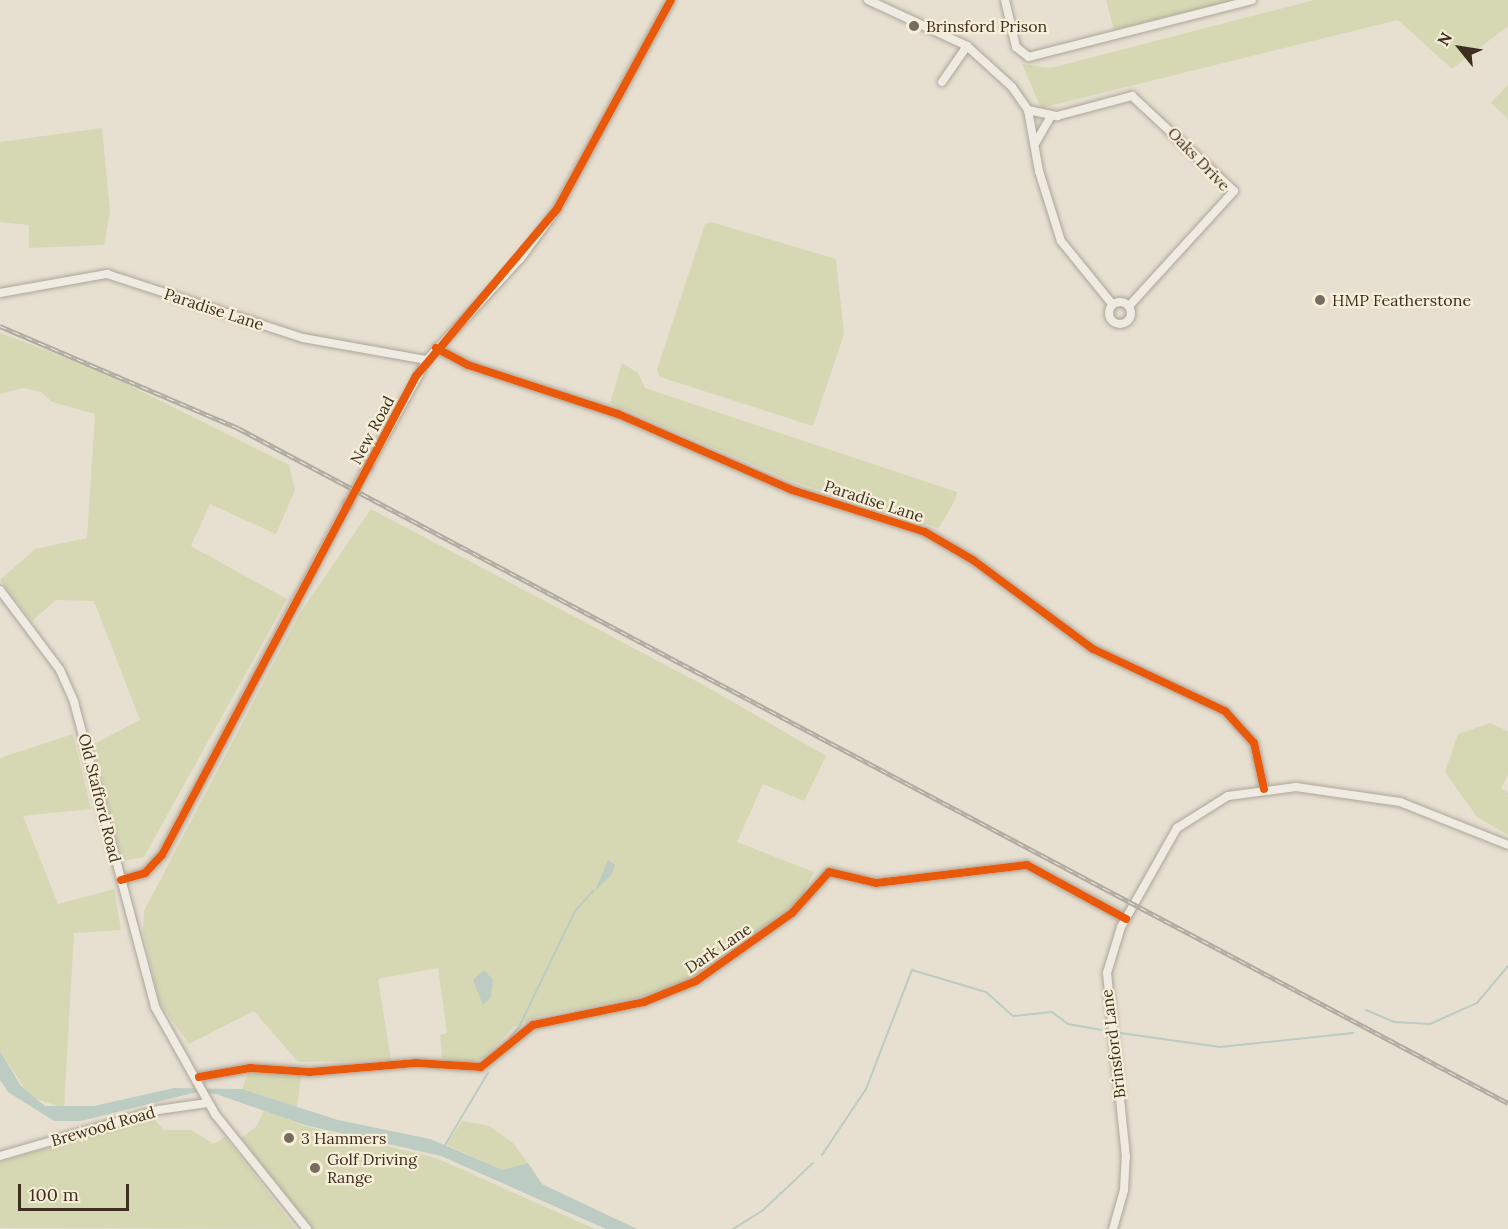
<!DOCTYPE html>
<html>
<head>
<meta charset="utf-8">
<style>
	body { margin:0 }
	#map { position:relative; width:1508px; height:1229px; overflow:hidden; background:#e7e0d1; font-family:Lora,serif }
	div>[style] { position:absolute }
	.green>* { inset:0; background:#d6d7b3 }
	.water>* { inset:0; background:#bcccc2 }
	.stream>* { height:2px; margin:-1px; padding:0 1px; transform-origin:1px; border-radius:1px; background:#bcccc2 }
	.roads { filter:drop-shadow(0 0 2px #ada599) drop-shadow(0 0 2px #ada599) }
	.minor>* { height:8px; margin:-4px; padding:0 4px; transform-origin:4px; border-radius:4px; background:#efebe3 }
	.minor>.ring { margin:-4px; padding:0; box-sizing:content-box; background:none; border:8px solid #efebe3; border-radius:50% }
	.rail>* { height:4.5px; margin-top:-2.25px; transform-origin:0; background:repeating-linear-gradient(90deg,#f7eed8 0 7px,#afaaa2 0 14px); box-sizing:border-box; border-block:2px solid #afaaa2 }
	.bridges { filter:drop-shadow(0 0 2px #ada599) drop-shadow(0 0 2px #ada599) }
	.minor-bridge>* { height:8px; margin:-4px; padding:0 4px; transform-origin:4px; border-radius:4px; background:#efebe3 }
	.cycleway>* { height:8px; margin:-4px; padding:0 4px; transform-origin:4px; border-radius:4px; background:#e8590c }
	.dots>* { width:16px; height:16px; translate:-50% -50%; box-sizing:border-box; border:3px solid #f7eed8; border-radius:50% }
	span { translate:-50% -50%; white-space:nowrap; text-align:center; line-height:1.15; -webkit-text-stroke:4.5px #f7eed8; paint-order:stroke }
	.poi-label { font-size:16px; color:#3d2e20 }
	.left { translate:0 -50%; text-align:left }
	.street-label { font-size:16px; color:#3d2e20 }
	.north { position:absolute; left:1430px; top:18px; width:60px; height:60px; -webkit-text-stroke:4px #f7eed8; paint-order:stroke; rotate:300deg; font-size:16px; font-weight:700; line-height:24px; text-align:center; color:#3d2e20 }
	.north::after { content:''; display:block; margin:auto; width:21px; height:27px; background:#3d2e20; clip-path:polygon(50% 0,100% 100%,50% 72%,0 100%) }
	.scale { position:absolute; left:18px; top:1184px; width:111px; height:27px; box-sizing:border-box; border:3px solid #3d2e20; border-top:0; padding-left:8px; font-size:18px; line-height:21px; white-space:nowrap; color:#3d2e20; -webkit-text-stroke:4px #f7eed8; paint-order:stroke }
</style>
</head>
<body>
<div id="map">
	<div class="green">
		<i style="clip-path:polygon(1106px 0,1234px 0,1114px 30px)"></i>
		<i style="clip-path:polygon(1314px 0,1508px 0,1508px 26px,1452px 69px,1398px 20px,1041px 108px,1022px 64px,1051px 68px)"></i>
		<i style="clip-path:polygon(1508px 85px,1508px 119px,1491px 103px)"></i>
		<i style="clip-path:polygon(102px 128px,110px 211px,104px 245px,29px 248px,29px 225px,0 222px,0 142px)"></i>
		<i style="clip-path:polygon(711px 222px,836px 259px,844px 334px,813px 426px,660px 377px,657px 370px,705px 224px)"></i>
		<i style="clip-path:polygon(0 333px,95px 368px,289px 465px,295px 490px,276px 534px,210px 504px,191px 546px,287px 599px,144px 857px,123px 861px,92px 745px,140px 720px,94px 601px,56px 600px,32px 621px,0 580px,35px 549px,87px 538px,95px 414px,52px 402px,41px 392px,23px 388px,0 394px)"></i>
		<i style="clip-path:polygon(622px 363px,638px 373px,645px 388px,957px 492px,955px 500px,939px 528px,792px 481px,610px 403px)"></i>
		<i style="clip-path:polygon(371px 509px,709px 688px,826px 756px,804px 801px,763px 784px,737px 842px,814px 872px,801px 898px,728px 957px,683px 983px,646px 996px,535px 1017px,514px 1027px,485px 1057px,466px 1064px,442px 1059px,440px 1035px,447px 1033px,438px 968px,378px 979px,391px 1060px,298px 1062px,254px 1011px,189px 1044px,159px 1002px,143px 931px,144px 911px,300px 613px)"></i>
		<i style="clip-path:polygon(1490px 723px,1508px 731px,1508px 775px,1501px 788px,1508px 793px,1508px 835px,1477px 817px,1445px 772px,1458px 734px)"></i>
		<i style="clip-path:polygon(73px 734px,91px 809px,23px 816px,58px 904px,114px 889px,121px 930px,74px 933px,64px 1108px,30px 1097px,0 1051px,0 758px)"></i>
		<i style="clip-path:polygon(249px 1071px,301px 1076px,297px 1107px,242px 1089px)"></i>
		<i style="clip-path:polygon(264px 1110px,305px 1126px,436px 1158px,595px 1229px,312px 1229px,241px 1138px,257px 1126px)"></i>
		<i style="clip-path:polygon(151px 1116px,164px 1130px,191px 1130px,214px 1144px,225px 1137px,296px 1229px,0 1228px,0 1162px)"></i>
		<i style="clip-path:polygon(462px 1121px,489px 1126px,513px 1143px,528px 1163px,503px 1170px,446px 1145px)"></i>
	</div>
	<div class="water">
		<i style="clip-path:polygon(608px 860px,615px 865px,611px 875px,595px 891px)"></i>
		<i style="clip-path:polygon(484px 970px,493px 980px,491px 997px,483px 1005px,473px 980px)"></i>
		<i style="clip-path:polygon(0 1051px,21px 1086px,45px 1106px,94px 1106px,174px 1088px,242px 1089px,338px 1120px,430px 1139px,503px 1170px,528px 1163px,542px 1184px,637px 1229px,606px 1229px,441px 1156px,305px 1125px,216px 1094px,197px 1092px,81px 1121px,54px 1121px,8px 1092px,0 1080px)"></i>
	</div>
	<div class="stream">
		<i style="left:1366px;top:1010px;width:30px;rotate:23deg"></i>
		<i style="left:1394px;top:1022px;width:36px;rotate:3deg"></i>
		<i style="left:1430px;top:1024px;width:51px;rotate:-24.1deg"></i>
		<i style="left:1477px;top:1003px;width:48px;rotate:-50deg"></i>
		<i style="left:1120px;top:1033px;width:101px;rotate:8deg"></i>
		<i style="left:1220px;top:1047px;width:134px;rotate:-6deg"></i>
		<i style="left:504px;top:1045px;width:26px;rotate:-51deg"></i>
		<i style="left:520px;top:1025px;width:127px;rotate:-64.2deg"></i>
		<i style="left:575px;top:911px;width:27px;rotate:-48deg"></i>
		<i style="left:445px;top:1145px;width:84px;rotate:-59.2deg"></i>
		<i style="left:822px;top:1155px;width:79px;rotate:-56.3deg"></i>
		<i style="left:866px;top:1089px;width:128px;rotate:-68.9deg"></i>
		<i style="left:912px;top:970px;width:77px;rotate:16.6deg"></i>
		<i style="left:986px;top:992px;width:36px;rotate:42deg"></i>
		<i style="left:1013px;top:1016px;width:39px;rotate:-6deg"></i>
		<i style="left:1052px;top:1012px;width:20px;rotate:37deg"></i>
		<i style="left:1068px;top:1024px;width:34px;rotate:10deg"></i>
		<i style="left:733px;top:1229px;width:34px;rotate:-32deg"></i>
		<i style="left:762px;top:1211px;width:70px;rotate:-43.3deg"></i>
	</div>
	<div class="roads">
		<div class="minor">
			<i style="left:868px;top:0;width:109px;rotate:24.9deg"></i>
			<i style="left:967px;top:46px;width:61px;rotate:42.3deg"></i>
			<i style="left:1012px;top:87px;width:28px;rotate:55deg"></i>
			<i style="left:1028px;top:110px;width:62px;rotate:79.8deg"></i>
			<i style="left:1039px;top:171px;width:73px;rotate:72.6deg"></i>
			<i style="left:1061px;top:241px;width:82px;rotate:50.9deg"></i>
			<i style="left:1005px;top:0;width:48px;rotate:76.8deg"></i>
			<i style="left:1016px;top:47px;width:16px;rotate:38deg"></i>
			<i style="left:1029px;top:57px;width:230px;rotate:-14.3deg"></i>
			<i style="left:942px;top:82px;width:44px;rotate:-55.2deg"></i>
			<i style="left:1028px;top:110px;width:30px;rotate:12deg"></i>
			<i style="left:1057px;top:116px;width:78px;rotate:-14.9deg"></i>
			<i style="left:1132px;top:96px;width:139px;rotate:43deg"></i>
			<i style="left:1234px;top:191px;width:156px;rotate:132.4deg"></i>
			<i style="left:1036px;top:142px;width:30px;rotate:-60deg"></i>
			<i style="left:0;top:293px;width:109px;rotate:-10.1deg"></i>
			<i style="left:107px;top:274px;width:206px;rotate:18.1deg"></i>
			<i style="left:303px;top:338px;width:126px;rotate:10.1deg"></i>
			<i class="ring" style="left:1109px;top:302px;width:14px;height:14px"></i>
			<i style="left:436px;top:348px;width:36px;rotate:28deg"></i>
			<i style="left:468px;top:365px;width:158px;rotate:18.1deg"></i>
			<i style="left:618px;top:414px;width:190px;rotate:23.6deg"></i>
			<i style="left:792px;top:490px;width:139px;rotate:17.5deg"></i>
			<i style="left:925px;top:532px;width:56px;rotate:30.3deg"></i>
			<i style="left:973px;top:560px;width:149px;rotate:36.6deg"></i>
			<i style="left:1093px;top:649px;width:146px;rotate:25.2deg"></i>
			<i style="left:1225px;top:711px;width:43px;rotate:47.8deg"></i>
			<i style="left:1254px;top:743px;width:47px;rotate:77.7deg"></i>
			<i style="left:368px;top:466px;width:121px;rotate:-60.9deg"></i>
			<i style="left:427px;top:360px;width:137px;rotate:-47.4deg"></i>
			<i style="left:520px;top:259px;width:62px;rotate:-53.5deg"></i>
			<i style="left:557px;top:209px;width:238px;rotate:-61.4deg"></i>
			<i style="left:0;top:590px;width:100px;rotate:53.1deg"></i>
			<i style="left:60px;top:670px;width:35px;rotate:66deg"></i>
			<i style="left:74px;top:702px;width:316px;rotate:75.1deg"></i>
			<i style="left:155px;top:1007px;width:123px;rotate:60.7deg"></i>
			<i style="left:215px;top:1114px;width:147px;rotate:51.3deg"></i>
			<i style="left:121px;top:880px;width:25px;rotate:-16deg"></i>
			<i style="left:145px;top:873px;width:25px;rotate:-47deg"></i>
			<i style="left:162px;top:855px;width:397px;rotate:-62.1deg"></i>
			<i style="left:199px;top:1077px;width:52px;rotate:-10deg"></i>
			<i style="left:250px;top:1068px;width:60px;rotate:3.8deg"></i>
			<i style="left:310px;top:1072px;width:106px;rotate:-4.9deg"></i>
			<i style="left:416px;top:1063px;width:65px;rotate:3.5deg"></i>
			<i style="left:481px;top:1067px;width:67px;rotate:-38.9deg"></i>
			<i style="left:533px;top:1025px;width:113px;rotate:-11.7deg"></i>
			<i style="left:644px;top:1002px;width:56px;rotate:-22deg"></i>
			<i style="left:696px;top:981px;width:118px;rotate:-35.3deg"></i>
			<i style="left:792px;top:913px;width:55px;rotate:-47.9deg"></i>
			<i style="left:829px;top:872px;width:48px;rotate:13.2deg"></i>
			<i style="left:876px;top:883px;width:152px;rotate:-6.8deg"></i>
			<i style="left:1027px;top:865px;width:113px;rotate:28.6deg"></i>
			<i style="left:0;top:1156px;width:165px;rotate:-16.2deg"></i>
			<i style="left:158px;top:1110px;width:50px;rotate:-8deg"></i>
			<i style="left:1113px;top:1229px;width:41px;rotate:-74.2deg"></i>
			<i style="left:1124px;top:1190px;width:33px;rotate:-87deg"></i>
			<i style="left:1126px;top:1157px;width:185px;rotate:-95.9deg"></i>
			<i style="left:1107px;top:973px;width:48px;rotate:-73.1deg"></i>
			<i style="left:1121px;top:927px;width:114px;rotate:-60.5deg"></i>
			<i style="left:1177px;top:828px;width:60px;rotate:-32.1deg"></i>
			<i style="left:1228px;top:796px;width:69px;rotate:-7.5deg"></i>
			<i style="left:1296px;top:787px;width:105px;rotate:8.2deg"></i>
			<i style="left:1400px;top:802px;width:116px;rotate:21.7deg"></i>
		</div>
	</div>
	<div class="rail">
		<i style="left:0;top:326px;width:259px;rotate:23.2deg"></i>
		<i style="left:238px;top:428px;width:1438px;rotate:27.99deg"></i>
	</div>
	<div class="bridges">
		<div class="minor-bridge">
			<i style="left:348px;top:504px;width:43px;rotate:-62.2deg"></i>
		</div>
	</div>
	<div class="cycleway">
		<i style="left:436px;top:348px;width:36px;rotate:28deg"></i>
		<i style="left:468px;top:365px;width:158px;rotate:18.1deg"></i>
		<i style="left:618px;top:414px;width:190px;rotate:23.6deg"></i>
		<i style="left:792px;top:490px;width:139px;rotate:17.5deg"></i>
		<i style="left:925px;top:532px;width:56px;rotate:30.3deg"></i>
		<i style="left:973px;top:560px;width:149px;rotate:36.6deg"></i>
		<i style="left:1093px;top:649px;width:146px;rotate:25.2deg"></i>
		<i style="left:1225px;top:711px;width:43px;rotate:47.8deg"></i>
		<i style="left:1254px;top:743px;width:47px;rotate:77.7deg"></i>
		<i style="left:121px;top:880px;width:25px;rotate:-16deg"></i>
		<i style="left:145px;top:873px;width:25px;rotate:-47deg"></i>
		<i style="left:162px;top:855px;width:542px;rotate:-62.06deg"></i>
		<i style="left:416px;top:376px;width:219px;rotate:-49.8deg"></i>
		<i style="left:557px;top:209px;width:238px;rotate:-61.4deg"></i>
		<i style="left:199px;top:1077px;width:52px;rotate:-10deg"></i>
		<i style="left:250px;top:1068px;width:60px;rotate:3.8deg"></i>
		<i style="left:310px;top:1072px;width:106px;rotate:-4.9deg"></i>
		<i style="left:416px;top:1063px;width:65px;rotate:3.5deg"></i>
		<i style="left:481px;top:1067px;width:67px;rotate:-38.9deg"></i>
		<i style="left:533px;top:1025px;width:113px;rotate:-11.7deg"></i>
		<i style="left:644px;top:1002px;width:56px;rotate:-22deg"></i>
		<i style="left:696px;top:981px;width:118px;rotate:-35.3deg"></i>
		<i style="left:792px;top:913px;width:55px;rotate:-47.9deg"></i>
		<i style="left:829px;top:872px;width:48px;rotate:13.2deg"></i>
		<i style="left:876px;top:883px;width:152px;rotate:-6.8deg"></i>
		<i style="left:1027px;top:865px;width:113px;rotate:28.6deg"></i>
	</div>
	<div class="dots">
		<i style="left:914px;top:26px;background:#786c5e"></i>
		<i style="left:1320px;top:300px;background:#786c5e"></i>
		<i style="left:289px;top:1138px;background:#786c5e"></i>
		<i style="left:315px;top:1168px;background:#786c5e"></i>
	</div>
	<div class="poi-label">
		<span class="left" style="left:926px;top:26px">Brinsford Prison</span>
		<span class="left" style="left:1332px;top:300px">HMP Featherstone</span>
		<span class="left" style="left:301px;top:1138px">3 Hammers</span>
		<span class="left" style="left:327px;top:1168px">Golf Driving<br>Range</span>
	</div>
	<div class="street-label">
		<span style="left:1199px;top:159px;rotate:46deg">Oaks Drive</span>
		<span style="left:214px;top:309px;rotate:18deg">Paradise Lane</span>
		<span style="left:372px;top:430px;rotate:-62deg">New Road</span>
		<span style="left:874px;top:501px;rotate:18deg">Paradise Lane</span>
		<span style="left:100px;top:798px;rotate:76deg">Old Stafford Road</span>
		<span style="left:718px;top:948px;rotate:-34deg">Dark Lane</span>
		<span style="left:1113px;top:1044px;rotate:-97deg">Brinsford Lane</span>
		<span style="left:103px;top:1126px;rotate:-16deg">Brewood Road</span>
	</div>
	<div class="north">N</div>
	<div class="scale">100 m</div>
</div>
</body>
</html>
